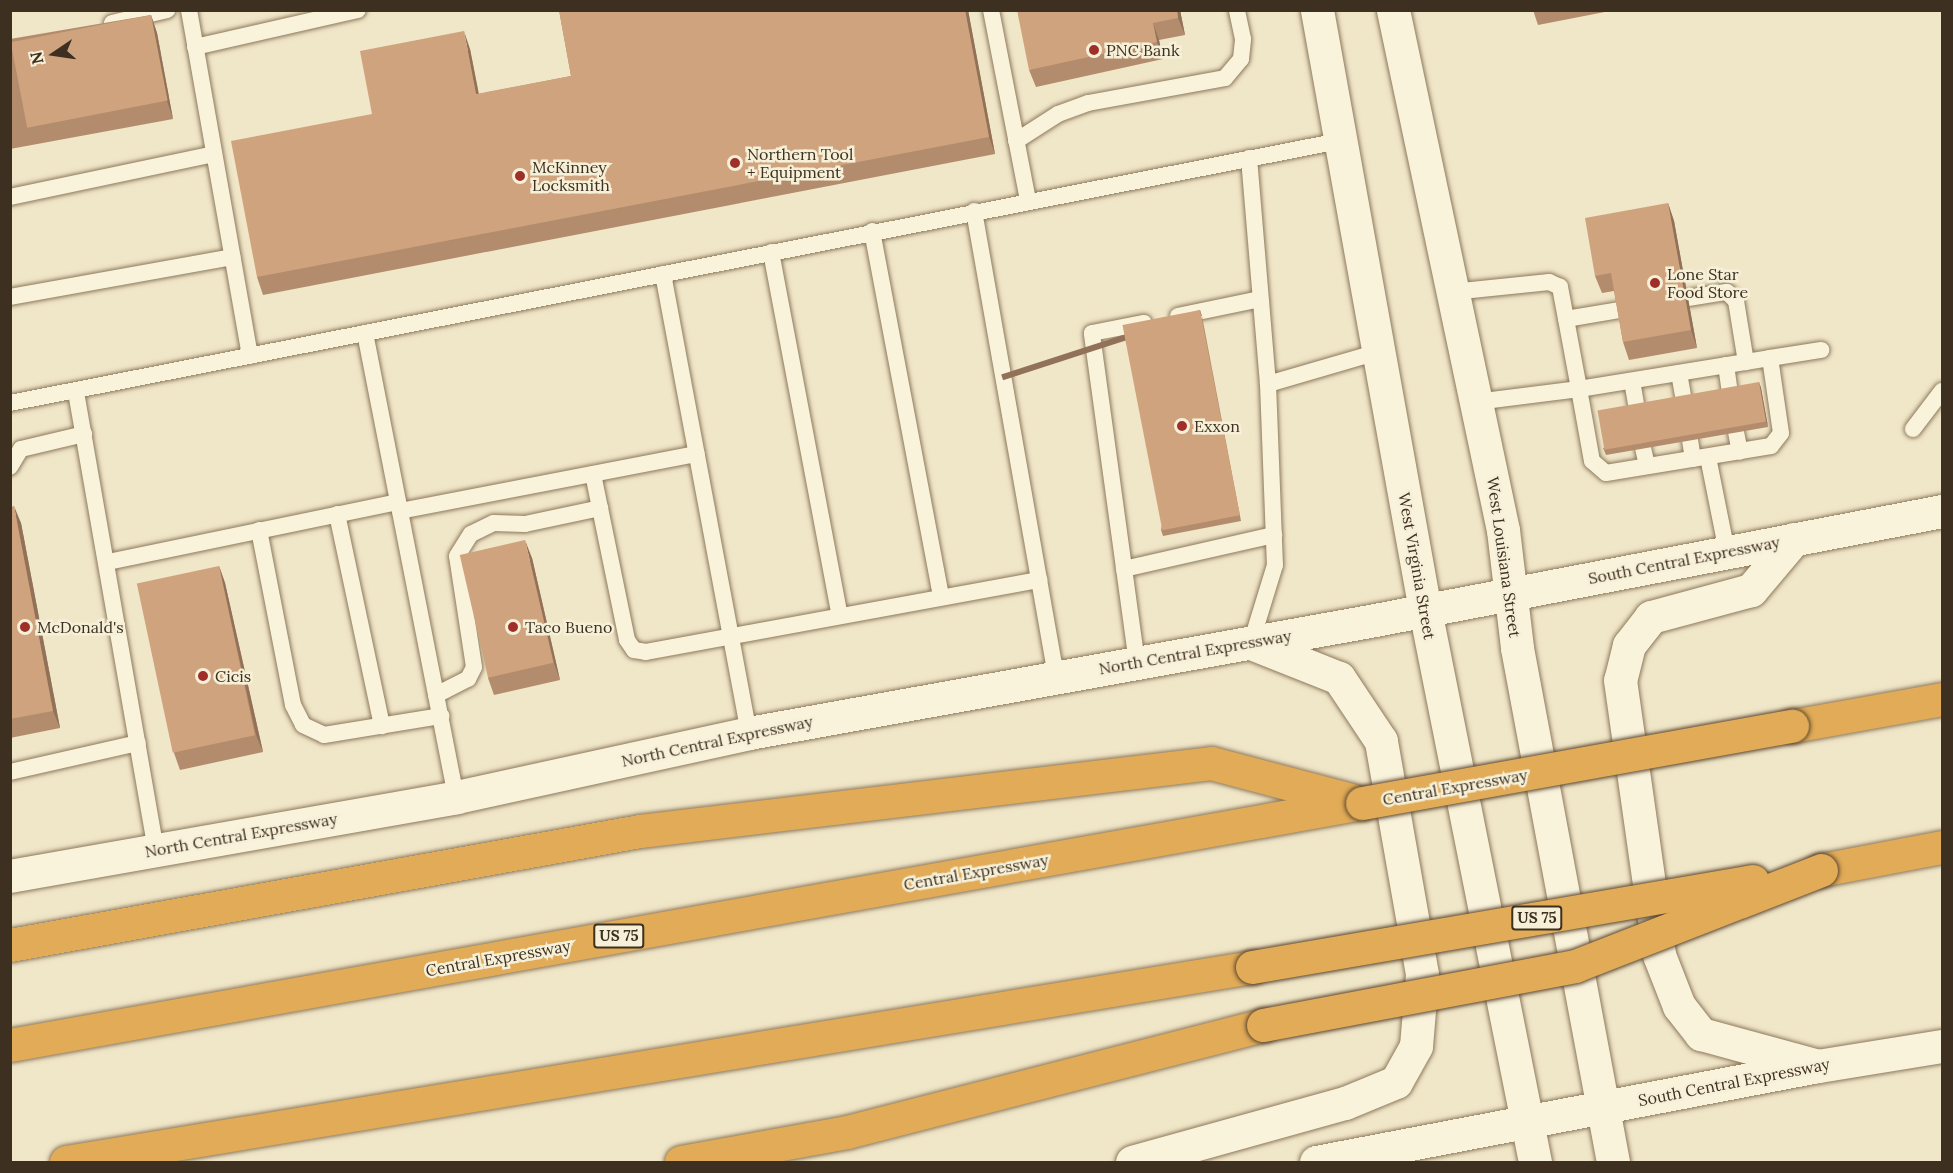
<!DOCTYPE html>
<html>
<head>
<meta charset="utf-8">
<style>
	body { margin:0 }
	#map { position:relative; width:1953px; height:1173px; overflow:hidden; background:#f0e6c8; font-family:Lora,serif }
	div>[style] { position:absolute }
	.roads { filter:drop-shadow(0 0 2px #8d795c) drop-shadow(0 0 2px #8d795c) }
	.service>* { height:16px; margin:-8px; padding:0 8px; transform-origin:8px; border-radius:8px; background:#faf3dc }
	.secondary>* { height:33px; margin:-16.5px; padding:0 16.5px; transform-origin:16.5px; border-radius:16.5px; background:#faf3dc }
	.motorway>* { height:33px; margin:-16.5px; padding:0 16.5px; transform-origin:16.5px; border-radius:16.5px; background:#e1ab57 }
	.bridges { filter:drop-shadow(0 0 2px #5b4630) drop-shadow(0 0 2px #5b4630) }
	.motorway-bridge>* { height:33px; margin:-16.5px; padding:0 16.5px; transform-origin:16.5px; border-radius:16.5px; background:#e1ab57 }
	.wall>* { inset:0; background:#b28c6c }
	.shaded-wall>* { inset:0; background:#917258; transform-origin:0 0 }
	.building>* { inset:0; background:#cfa37d; transform-origin:0 0 }
	.dots>* { width:16px; height:16px; translate:-50% -50%; box-sizing:border-box; border:3px solid #f7f0d8; border-radius:50% }
	span { translate:-50% -50%; white-space:nowrap; text-align:center; line-height:1.15; -webkit-text-stroke:5px #f7f0d8; paint-order:stroke }
	.shield-label span { padding:2px 4px; background:#f7f0d8; border:2px solid; border-radius:4px; -webkit-text-stroke-width:0 }
	.shield-label { font-size:15px; color:#3d3020; font-weight:700 }
	.poi-label { font-size:16px; color:#3d3020 }
	.left { translate:0 -50%; text-align:left }
	.street-label { font-size:16px; color:#3d3020 }
	.frame { position:absolute; inset:0; border:12px solid #3d3020; pointer-events:none }
	.north { position:absolute; left:24px; top:24px; width:60px; height:60px; -webkit-text-stroke:4px #f7f0d8; paint-order:stroke; rotate:257deg; font-size:16px; font-weight:700; line-height:24px; text-align:center; color:#3d3020 }
	.north::after { content:''; display:block; margin:auto; width:21px; height:27px; background:#3d3020; clip-path:polygon(50% 0,100% 100%,50% 72%,0 100%) }
</style>
</head>
<body>
<div id="map">
	<div class="roads">
		<div class="service">
			<i style="left:189px;top:10px;width:351px;rotate:80deg"></i>
			<i style="left:991px;top:10px;width:194px;rotate:79deg"></i>
			<i style="left:112px;top:23px;width:57px;rotate:-13.3deg"></i>
			<i style="left:195px;top:47px;width:167px;rotate:-12.8deg"></i>
			<i style="left:1016px;top:141px;width:50px;rotate:-32.7deg"></i>
			<i style="left:1058px;top:114px;width:32px;rotate:-20deg"></i>
			<i style="left:1088px;top:103px;width:139px;rotate:-10.3deg"></i>
			<i style="left:1225px;top:78px;width:25px;rotate:-50deg"></i>
			<i style="left:1241px;top:59px;width:20px;rotate:-84deg"></i>
			<i style="left:1243px;top:39px;width:30px;rotate:-102deg"></i>
			<i style="left:1249px;top:158px;width:227px;rotate:85.2deg"></i>
			<i style="left:1268px;top:384px;width:181px;rotate:87.8deg"></i>
			<i style="left:1275px;top:565px;width:82px;rotate:107.1deg"></i>
			<i style="left:10px;top:197px;width:208px;rotate:-11.9deg"></i>
			<i style="left:974px;top:211px;width:473px;rotate:80deg"></i>
			<i style="left:872px;top:231px;width:372px;rotate:79.3deg"></i>
			<i style="left:771px;top:252px;width:370px;rotate:79.3deg"></i>
			<i style="left:663px;top:274px;width:467px;rotate:79.4deg"></i>
			<i style="left:1452px;top:292px;width:98px;rotate:-5.9deg"></i>
			<i style="left:1549px;top:282px;width:12px;rotate:24deg"></i>
			<i style="left:1560px;top:287px;width:104px;rotate:79.4deg"></i>
			<i style="left:1579px;top:389px;width:193px;rotate:-9.2deg"></i>
			<i style="left:10px;top:297px;width:226px;rotate:-10.2deg"></i>
			<i style="left:1688px;top:298px;width:39px;rotate:-9deg"></i>
			<i style="left:1727px;top:292px;width:13px;rotate:45deg"></i>
			<i style="left:1736px;top:301px;width:62px;rotate:80.7deg"></i>
			<i style="left:1178px;top:316px;width:84px;rotate:-11.7deg"></i>
			<i style="left:1566px;top:319px;width:55px;rotate:-9.5deg"></i>
			<i style="left:365px;top:333px;width:473px;rotate:78.9deg"></i>
			<i style="left:1726px;top:365px;width:28px;rotate:82deg"></i>
			<i style="left:1679px;top:373px;width:28px;rotate:80deg"></i>
			<i style="left:1632px;top:381px;width:28px;rotate:80deg"></i>
			<i style="left:1268px;top:384px;width:115px;rotate:-16.2deg"></i>
			<i style="left:76px;top:392px;width:464px;rotate:80.1deg"></i>
			<i style="left:1476px;top:402px;width:104px;rotate:-7.2deg"></i>
			<i style="left:1579px;top:389px;width:73px;rotate:79.8deg"></i>
			<i style="left:1592px;top:461px;width:18px;rotate:41deg"></i>
			<i style="left:1606px;top:473px;width:167px;rotate:-9.3deg"></i>
			<i style="left:1771px;top:446px;width:16px;rotate:-52deg"></i>
			<i style="left:1781px;top:433px;width:76px;rotate:-98.3deg"></i>
			<i style="left:1770px;top:358px;width:52px;rotate:-8.9deg"></i>
			<i style="left:10px;top:403px;width:1355px;rotate:-11.15deg"></i>
			<i style="left:1913px;top:429px;width:48px;rotate:-52.7deg"></i>
			<i style="left:1736px;top:432px;width:20px;rotate:79deg"></i>
			<i style="left:1690px;top:440px;width:19px;rotate:81deg"></i>
			<i style="left:1643px;top:448px;width:18px;rotate:77deg"></i>
			<i style="left:1708px;top:457px;width:97px;rotate:78.7deg"></i>
			<i style="left:10px;top:467px;width:21px;rotate:-59deg"></i>
			<i style="left:21px;top:449px;width:65px;rotate:-13.4deg"></i>
			<i style="left:593px;top:474px;width:169px;rotate:78.4deg"></i>
			<i style="left:627px;top:640px;width:12px;rotate:55deg"></i>
			<i style="left:634px;top:650px;width:12px;rotate:9deg"></i>
			<i style="left:646px;top:652px;width:400px;rotate:-10.4deg"></i>
			<i style="left:400px;top:511px;width:302px;rotate:-10.9deg"></i>
			<i style="left:337px;top:514px;width:217px;rotate:78deg"></i>
			<i style="left:259px;top:530px;width:178px;rotate:79deg"></i>
			<i style="left:293px;top:705px;width:22px;rotate:63deg"></i>
			<i style="left:303px;top:725px;width:23px;rotate:25deg"></i>
			<i style="left:324px;top:735px;width:119px;rotate:-9.2deg"></i>
			<i style="left:108px;top:562px;width:296px;rotate:-11.7deg"></i>
			<i style="left:1124px;top:569px;width:154px;rotate:-12.8deg"></i>
			<i style="left:1137px;top:663px;width:333px;rotate:-97.8deg"></i>
			<i style="left:1092px;top:333px;width:53px;rotate:-10.9deg"></i>
			<i style="left:436px;top:695px;width:36px;rotate:-27deg"></i>
			<i style="left:468px;top:679px;width:13px;rotate:-63deg"></i>
			<i style="left:474px;top:667px;width:112px;rotate:-98.7deg"></i>
			<i style="left:457px;top:556px;width:26px;rotate:-58deg"></i>
			<i style="left:471px;top:534px;width:25px;rotate:-26deg"></i>
			<i style="left:494px;top:523px;width:31px;rotate:2deg"></i>
			<i style="left:525px;top:524px;width:77px;rotate:-12deg"></i>
			<i style="left:10px;top:772px;width:131px;rotate:-12.8deg"></i>
		</div>
		<div class="secondary">
			<i style="left:1317px;top:10px;width:610px;rotate:79.8deg"></i>
			<i style="left:1425px;top:610px;width:563px;rotate:78.73deg"></i>
			<i style="left:1393px;top:10px;width:532px;rotate:78.06deg"></i>
			<i style="left:1503px;top:530px;width:119px;rotate:83.2deg"></i>
			<i style="left:1517px;top:648px;width:523px;rotate:79.42deg"></i>
			<i style="left:1794px;top:539px;width:67px;rotate:130.1deg"></i>
			<i style="left:1751px;top:590px;width:104px;rotate:164.9deg"></i>
			<i style="left:1651px;top:617px;width:36px;rotate:128deg"></i>
			<i style="left:1629px;top:645px;width:36px;rotate:104deg"></i>
			<i style="left:1620px;top:680px;width:278px;rotate:81.9deg"></i>
			<i style="left:1659px;top:955px;width:55px;rotate:68.6deg"></i>
			<i style="left:1679px;top:1006px;width:36px;rotate:52deg"></i>
			<i style="left:1701px;top:1034px;width:121px;rotate:15.3deg"></i>
			<i style="left:10px;top:876px;width:453px;rotate:-10deg"></i>
			<i style="left:456px;top:797px;width:300px;rotate:-12.3deg"></i>
			<i style="left:749px;top:733px;width:636px;rotate:-10.23deg"></i>
			<i style="left:1375px;top:620px;width:577px;rotate:-10.88deg"></i>
			<i style="left:1132px;top:1162px;width:221px;rotate:-15.5deg"></i>
			<i style="left:1345px;top:1103px;width:55px;rotate:-22.4deg"></i>
			<i style="left:1396px;top:1082px;width:41px;rotate:-60.9deg"></i>
			<i style="left:1416px;top:1046px;width:72px;rotate:-85.2deg"></i>
			<i style="left:1422px;top:974px;width:237px;rotate:-100deg"></i>
			<i style="left:1381px;top:741px;width:76px;rotate:-123.7deg"></i>
			<i style="left:1339px;top:678px;width:95px;rotate:-158.3deg"></i>
			<i style="left:1316px;top:1162px;width:511px;rotate:-10.83deg"></i>
			<i style="left:1818px;top:1066px;width:126px;rotate:-9.2deg"></i>
		</div>
		<div class="motorway">
			<i style="left:1792px;top:726px;width:152px;rotate:-10.2deg"></i>
			<i style="left:1821px;top:870px;width:123px;rotate:-10.8deg"></i>
			<i style="left:10px;top:945px;width:640px;rotate:-10.26deg"></i>
			<i style="left:640px;top:831px;width:575px;rotate:-6.79deg"></i>
			<i style="left:1211px;top:763px;width:145px;rotate:14.8deg"></i>
			<i style="left:10px;top:1045px;width:1373px;rotate:-10.15deg"></i>
			<i style="left:66px;top:1162px;width:1202px;rotate:-9.34deg"></i>
			<i style="left:681px;top:1162px;width:169px;rotate:-10.2deg"></i>
			<i style="left:847px;top:1132px;width:430px;rotate:-14.4deg"></i>
		</div>
	</div>
	<div class="bridges">
		<div class="motorway-bridge">
			<i style="left:1362px;top:803px;width:437px;rotate:-10.2deg"></i>
			<i style="left:1252px;top:967px;width:508px;rotate:-9.74deg"></i>
			<i style="left:1263px;top:1025px;width:318px;rotate:-10.7deg"></i>
			<i style="left:1575px;top:966px;width:264px;rotate:-21.3deg"></i>
		</div>
	</div>
	<div class="wall">
		<i style="clip-path:polygon(559px 10px,968px 10px,995px 154px,263px 295px,257px 277px,372px 114px,470px 49px,479px 94px,571px 76px)"></i>
		<i style="clip-path:polygon(1180px 10px,1185px 35px,1159px 40px,1163px 59px,1036px 87px,1029px 70px)"></i>
		<i style="clip-path:polygon(1533px 10px,1615px 10px,1538px 25px)"></i>
		<i style="clip-path:polygon(151px 15px,157px 33px,173px 119px,10px 149px,10px 39px)"></i>
		<i style="clip-path:polygon(1668px 203px,1674px 221px,1697px 348px,1629px 360px,1623px 342px,1614px 291px,1602px 293px,1595px 276px)"></i>
		<i style="clip-path:polygon(1202px 316px,1241px 521px,1163px 536px,1161px 530px)"></i>
		<i style="clip-path:polygon(1759px 382px,1761px 388px,1768px 427px,1606px 455px,1603px 448px)"></i>
		<i style="clip-path:polygon(10px 507px,21px 523px,60px 728px,10px 738px)"></i>
		<i style="clip-path:polygon(532px 558px,560px 680px,494px 695px,488px 678px)"></i>
		<i style="clip-path:polygon(219px 566px,225px 583px,263px 752px,180px 770px,174px 753px)"></i>
	</div>
	<div class="shaded-wall">
		<i style="clip-path:polygon(965px 10px,968px 10px,995px 154px,989px 137px)"></i>
		<i style="clip-path:polygon(1177px 10px,1180px 10px,1185px 35px,1178px 18px)"></i>
		<i style="clip-path:polygon(151px 15px,157px 33px,173px 119px,167px 101px)"></i>
		<i style="clip-path:polygon(1153px 23px,1159px 40px,1163px 59px,1157px 42px)"></i>
		<i style="clip-path:polygon(464px 31px,470px 49px,482px 112px,476px 94px)"></i>
		<i style="clip-path:polygon(1668px 203px,1674px 221px,1697px 348px,1691px 330px)"></i>
		<i style="left:1200px;top:310px;width:6px;height:209px;rotate:72deg"></i>
		<i style="clip-path:polygon(1759px 382px,1761px 388px,1768px 427px,1766px 421px)"></i>
		<i style="clip-path:polygon(14px 506px,21px 523px,60px 728px,53px 711px)"></i>
		<i style="clip-path:polygon(525px 540px,532px 558px,560px 680px,554px 663px)"></i>
		<i style="clip-path:polygon(219px 566px,225px 583px,263px 752px,256px 735px)"></i>
	</div>
	<div class="building">
		<i style="clip-path:polygon(559px 10px,965px 10px,989px 137px,257px 277px,231px 141px,372px 114px,360px 51px,464px 31px,476px 94px,571px 76px)"></i>
		<i style="clip-path:polygon(1017px 10px,1177px 10px,1178px 18px,1153px 23px,1157px 42px,1029px 70px)"></i>
		<i style="left:151px;top:15px;width:87px;height:143px;rotate:79deg"></i>
		<i style="clip-path:polygon(1668px 203px,1691px 330px,1623px 342px,1611px 273px,1595px 276px,1585px 218px)"></i>
		<i style="left:1200px;top:310px;width:209px;height:79px;rotate:79deg"></i>
		<i style="left:1759px;top:382px;width:40px;height:164px;rotate:80deg"></i>
		<i style="clip-path:polygon(14px 506px,53px 711px,10px 719px,10px 507px)"></i>
		<i style="left:525px;top:540px;width:126px;height:67px;rotate:77deg"></i>
		<i style="left:219px;top:566px;width:173px;height:84px;rotate:78deg"></i>
	</div>
	<div class="dots">
		<i style="left:1094px;top:50px;background:#9f2f29"></i>
		<i style="left:735px;top:163px;background:#9f2f29"></i>
		<i style="left:520px;top:176px;background:#9f2f29"></i>
		<i style="left:1655px;top:283px;background:#9f2f29"></i>
		<i style="left:1182px;top:426px;background:#9f2f29"></i>
		<i style="left:25px;top:627px;background:#9f2f29"></i>
		<i style="left:513px;top:627px;background:#9f2f29"></i>
		<i style="left:203px;top:676px;background:#9f2f29"></i>
	</div>
	<div class="shield-label">
		<span style="left:1537px;top:918px">US 75</span>
		<span style="left:619px;top:936px">US 75</span>
	</div>
	<div class="poi-label">
		<span class="left" style="left:1106px;top:50px">PNC Bank</span>
		<span class="left" style="left:747px;top:163px">Northern Tool<br>+ Equipment</span>
		<span class="left" style="left:532px;top:176px">McKinney<br>Locksmith</span>
		<span class="left" style="left:1667px;top:283px">Lone Star<br>Food Store</span>
		<span class="left" style="left:1194px;top:426px">Exxon</span>
		<span class="left" style="left:37px;top:627px">McDonald's</span>
		<span class="left" style="left:525px;top:627px">Taco Bueno</span>
		<span class="left" style="left:215px;top:676px">Cicis</span>
	</div>
	<div class="street-label">
		<span style="left:1504px;top:557px;rotate:82deg">West Louisiana Street</span>
		<span style="left:1684px;top:560px;rotate:-11deg">South Central Expressway</span>
		<span style="left:1417px;top:566px;rotate:80deg">West Virginia Street</span>
		<span style="left:1195px;top:652px;rotate:-10deg">North Central Expressway</span>
		<span style="left:717px;top:741px;rotate:-12deg">North Central Expressway</span>
		<span style="left:1455px;top:787px;rotate:-10deg">Central Expressway</span>
		<span style="left:241px;top:835px;rotate:-10deg">North Central Expressway</span>
		<span style="left:976px;top:872px;rotate:-10deg">Central Expressway</span>
		<span style="left:498px;top:958px;rotate:-10deg">Central Expressway</span>
		<span style="left:1734px;top:1082px;rotate:-11deg">South Central Expressway</span>
	</div>
	<div class="frame"></div>
	<div class="north">N</div>
</div>
</body>
</html>
